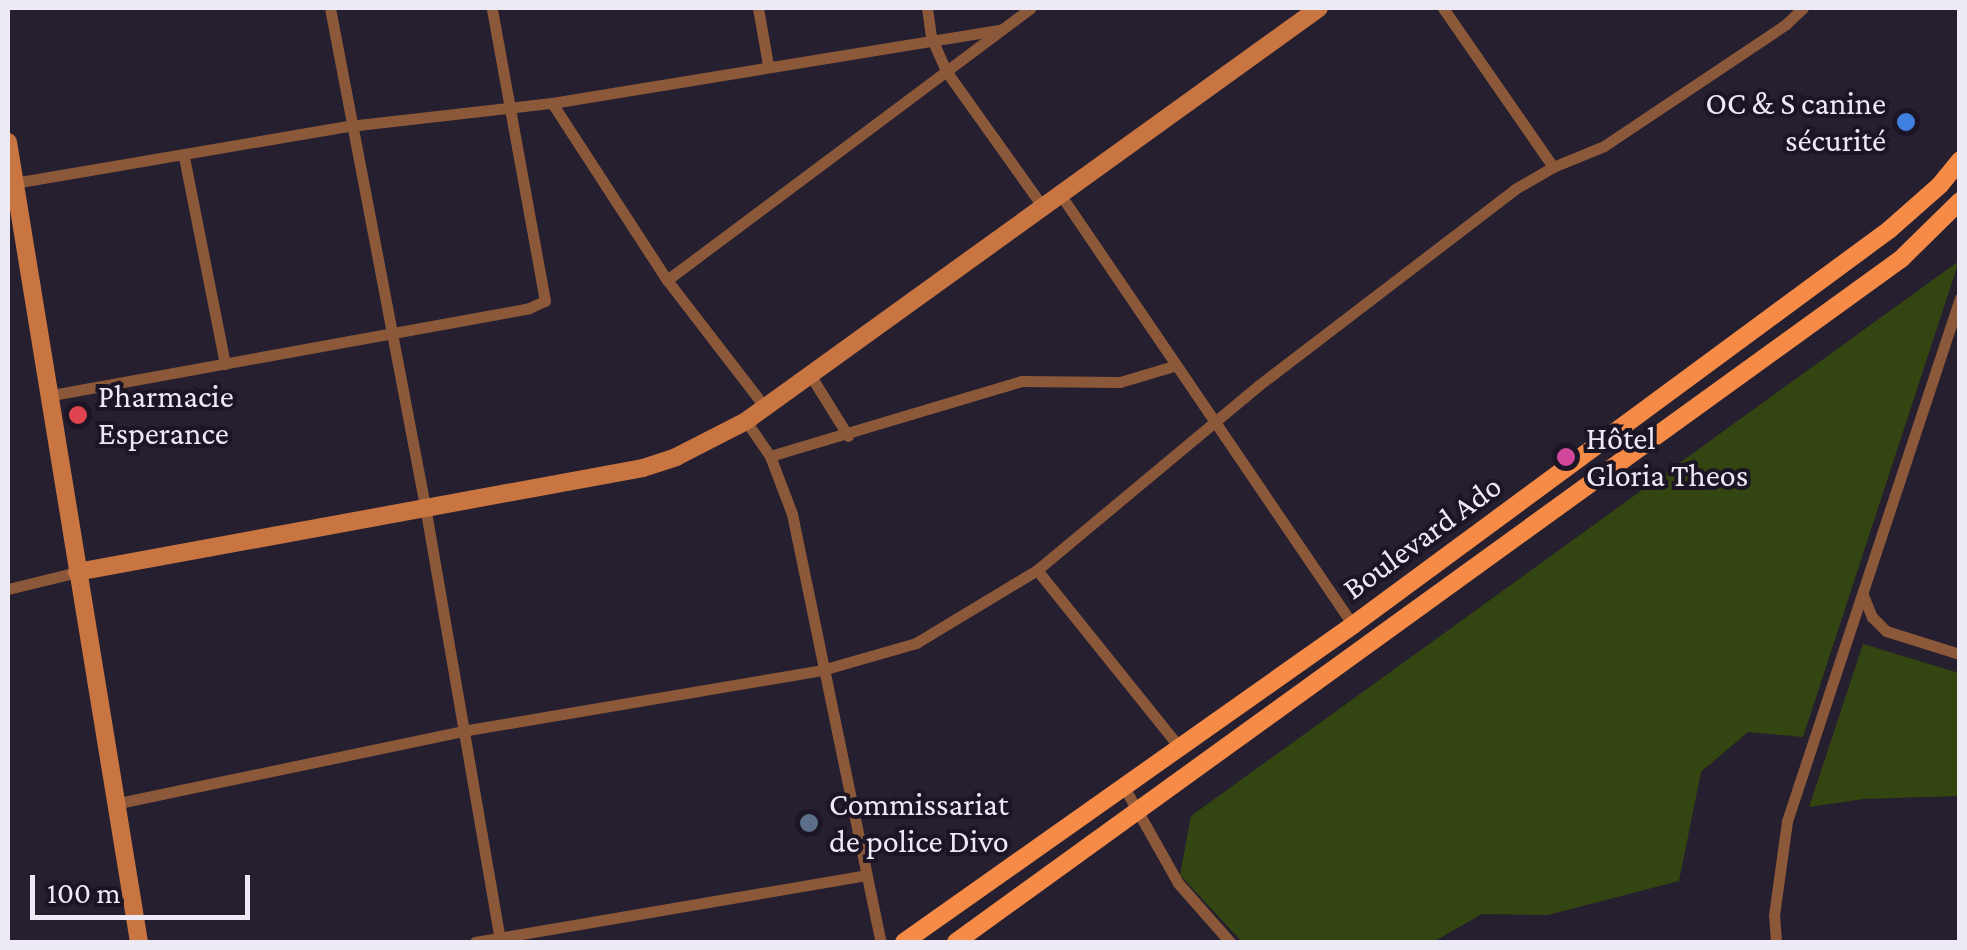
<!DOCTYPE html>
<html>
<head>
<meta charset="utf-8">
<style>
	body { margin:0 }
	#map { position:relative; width:1967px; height:950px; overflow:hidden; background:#251f2f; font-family:"Crimson Pro",serif }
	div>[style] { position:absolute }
	.green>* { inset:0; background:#334510 }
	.street>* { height:11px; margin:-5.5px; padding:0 5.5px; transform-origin:5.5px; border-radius:5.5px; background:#8c583a }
	.secondary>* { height:18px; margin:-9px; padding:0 9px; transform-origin:9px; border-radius:9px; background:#c87542 }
	.primary>* { height:18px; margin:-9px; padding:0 9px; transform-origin:9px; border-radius:9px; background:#f68b47 }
	.dots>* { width:28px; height:28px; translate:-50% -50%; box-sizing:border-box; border:5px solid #1c1525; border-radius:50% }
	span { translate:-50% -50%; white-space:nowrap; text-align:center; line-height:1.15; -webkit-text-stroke:8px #1c1525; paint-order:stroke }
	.poi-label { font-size:32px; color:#eeeaf5 }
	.right { translate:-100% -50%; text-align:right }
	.left { translate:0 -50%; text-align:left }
	.street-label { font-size:32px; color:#eeeaf5 }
	.frame { position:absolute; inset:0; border:10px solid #eeeaf5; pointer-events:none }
	.scale { position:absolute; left:30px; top:875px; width:220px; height:45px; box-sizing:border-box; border:5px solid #eeeaf5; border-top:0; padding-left:12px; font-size:30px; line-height:35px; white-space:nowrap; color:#eeeaf5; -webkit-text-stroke:8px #1c1525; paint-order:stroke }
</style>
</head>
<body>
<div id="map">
	<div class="green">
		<i style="clip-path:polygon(1959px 261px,1803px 737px,1748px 732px,1701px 772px,1679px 881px,1548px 915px,1482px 914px,1433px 942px,1242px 942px,1180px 875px,1191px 816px)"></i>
		<i style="clip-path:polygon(1863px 644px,1959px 673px,1959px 796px,1864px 799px,1809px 807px)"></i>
	</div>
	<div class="street">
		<i style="left:330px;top:8px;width:507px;rotate:79.2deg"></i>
		<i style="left:425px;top:506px;width:442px;rotate:80.2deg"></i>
		<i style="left:758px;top:8px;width:58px;rotate:80deg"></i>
		<i style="left:927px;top:8px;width:29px;rotate:82deg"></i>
		<i style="left:931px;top:37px;width:37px;rotate:66deg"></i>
		<i style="left:946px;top:71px;width:163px;rotate:54.5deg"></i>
		<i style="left:1443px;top:8px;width:193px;rotate:55.3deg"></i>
		<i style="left:552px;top:103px;width:211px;rotate:57deg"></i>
		<i style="left:667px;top:280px;width:159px;rotate:52.4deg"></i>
		<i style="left:184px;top:157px;width:211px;rotate:78.8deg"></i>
		<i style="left:14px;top:183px;width:340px;rotate:-9.7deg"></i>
		<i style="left:349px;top:126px;width:204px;rotate:-6.5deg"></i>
		<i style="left:552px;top:103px;width:456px;rotate:-9.3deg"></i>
		<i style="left:1058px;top:191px;width:525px;rotate:55.8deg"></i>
		<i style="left:667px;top:280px;width:454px;rotate:-36.8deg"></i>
		<i style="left:809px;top:373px;width:74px;rotate:58.2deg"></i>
		<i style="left:52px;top:395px;width:485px;rotate:-10.3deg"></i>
		<i style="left:529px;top:308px;width:17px;rotate:-24deg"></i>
		<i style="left:545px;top:301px;width:298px;rotate:-100.3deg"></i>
		<i style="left:746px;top:421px;width:42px;rotate:55.6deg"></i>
		<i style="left:770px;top:456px;width:262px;rotate:-16.6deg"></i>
		<i style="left:1021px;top:381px;width:99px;rotate:0.6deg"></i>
		<i style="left:1120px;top:382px;width:56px;rotate:-16.5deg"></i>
		<i style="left:770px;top:456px;width:62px;rotate:69.2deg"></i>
		<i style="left:792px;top:514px;width:437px;rotate:78.3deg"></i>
		<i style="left:1037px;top:570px;width:228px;rotate:51.2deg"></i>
		<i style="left:8px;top:589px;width:71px;rotate:-13.8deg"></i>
		<i style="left:1863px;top:595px;width:24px;rotate:68deg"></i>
		<i style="left:1872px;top:617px;width:20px;rotate:45deg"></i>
		<i style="left:1886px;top:631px;width:77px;rotate:17.3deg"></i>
		<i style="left:1124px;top:787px;width:110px;rotate:60.6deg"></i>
		<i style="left:1178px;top:883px;width:79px;rotate:48.6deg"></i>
		<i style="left:114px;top:804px;width:356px;rotate:-11.8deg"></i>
		<i style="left:462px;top:731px;width:365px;rotate:-9.6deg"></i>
		<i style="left:822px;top:670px;width:98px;rotate:-16deg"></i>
		<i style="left:916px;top:643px;width:141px;rotate:-31.1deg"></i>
		<i style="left:1037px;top:570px;width:289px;rotate:-39.8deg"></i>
		<i style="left:1259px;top:385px;width:322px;rotate:-37.4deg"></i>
		<i style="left:1515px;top:189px;width:44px;rotate:-30.1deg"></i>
		<i style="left:1553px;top:167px;width:55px;rotate:-22.4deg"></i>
		<i style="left:1604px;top:146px;width:219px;rotate:-33.8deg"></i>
		<i style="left:1786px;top:24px;width:23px;rotate:-43deg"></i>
		<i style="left:475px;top:942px;width:397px;rotate:-9.7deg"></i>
		<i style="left:1776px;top:942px;width:27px;rotate:-94deg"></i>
		<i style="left:1774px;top:915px;width:95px;rotate:-82.1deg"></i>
		<i style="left:1787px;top:821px;width:551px;rotate:-71.7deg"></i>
	</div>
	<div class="secondary">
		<i style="left:8px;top:142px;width:811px;rotate:80.7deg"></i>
		<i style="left:77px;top:572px;width:575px;rotate:-10.41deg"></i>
		<i style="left:643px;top:468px;width:35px;rotate:-18deg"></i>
		<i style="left:676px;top:457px;width:79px;rotate:-27.2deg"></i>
		<i style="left:746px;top:421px;width:706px;rotate:-35.78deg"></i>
	</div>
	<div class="primary">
		<i style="left:904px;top:942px;width:550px;rotate:-35.22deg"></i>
		<i style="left:1353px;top:625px;width:666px;rotate:-36.39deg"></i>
		<i style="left:1889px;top:230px;width:68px;rotate:-41.4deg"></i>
		<i style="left:1940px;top:185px;width:32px;rotate:-51deg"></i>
		<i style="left:956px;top:942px;width:1166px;rotate:-35.86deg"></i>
		<i style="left:1901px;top:259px;width:83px;rotate:-44.5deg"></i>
	</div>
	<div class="dots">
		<i style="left:1906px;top:122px;background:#3f7fe0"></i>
		<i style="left:78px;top:415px;background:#e0444e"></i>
		<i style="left:1566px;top:457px;background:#d1479c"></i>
		<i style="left:809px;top:823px;background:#5c6f8a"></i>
	</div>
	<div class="poi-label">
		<span class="right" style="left:1886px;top:122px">OC &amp; S canine<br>sécurité</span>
		<span class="left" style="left:98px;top:415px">Pharmacie<br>Esperance</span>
		<span class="left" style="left:1586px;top:457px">Hôtel<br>Gloria Theos</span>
		<span class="left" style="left:829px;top:823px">Commissariat<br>de police Divo</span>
	</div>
	<div class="street-label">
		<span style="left:1422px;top:537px;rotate:-36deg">Boulevard Ado</span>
	</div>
	<div class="frame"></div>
	<div class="scale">100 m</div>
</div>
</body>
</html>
